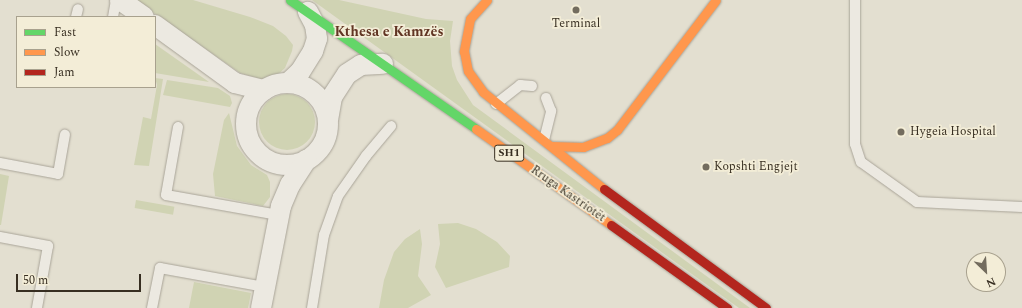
<!DOCTYPE html>
<html>
<head>
<meta charset="utf-8">
<style>
	body { margin:0 }
	#map { position:relative; width:1022px; height:308px; overflow:hidden; background:#e3dfd0; font-family:Spectral,serif }
	div>[style] { position:absolute }
	.green>* { inset:0; background:#d0d3b3; transform-origin:0 0 }
	.round { border-radius:50% }
	.roads { filter:drop-shadow(0 0 1px #a9a498) drop-shadow(0 0 1px #a9a498) }
	.lane>* { height:10px; margin:-5px; padding:0 5px; transform-origin:5px; border-radius:5px; background:#ece9e1 }
	.street>* { height:20px; margin:-10px; padding:0 10px; transform-origin:10px; border-radius:10px; background:#ece9e1 }
	.street>.ring { margin:-10px; padding:0; box-sizing:content-box; background:none; border:20px solid #ece9e1; border-radius:50% }
	.fast>* { height:9px; margin:-4.5px; padding:0 4.5px; transform-origin:4.5px; border-radius:4.5px; background:#63d668 }
	.slow>* { height:9px; margin:-4.5px; padding:0 4.5px; transform-origin:4.5px; border-radius:4.5px; background:#ff974d }
	.jam>* { height:9px; margin:-4.5px; padding:0 4.5px; transform-origin:4.5px; border-radius:4.5px; background:#b3261e }
	.dots>* { width:11px; height:11px; translate:-50% -50%; box-sizing:border-box; border:2px solid #f3edd7; border-radius:50% }
	span { translate:-50% -50%; white-space:nowrap; text-align:center; line-height:1.15; -webkit-text-stroke:3.5px #f3edd7; paint-order:stroke }
	.shield-label span { padding:1px 3px; background:#f3edd7; border:1px solid; border-radius:3px; -webkit-text-stroke-width:0 }
	.shield-label { font-size:11px; color:#372e21; font-weight:700 }
	.poi-label { font-size:12px; color:#372e21 }
	.left { translate:0 -50%; text-align:left }
	.street-label { font-size:12px; color:#372e21 }
	.quarter-label { font-size:14px; color:#613523; font-weight:700 }
	.legend { position:absolute; left:16px; top:16px; width:140px; height:72px; box-sizing:border-box; background:#f3edd7; border:1px solid #a8a18e; margin:0; padding:5px 7px; list-style:none; font-size:12px; color:#372e21 }
	.legend li { display:flex; align-items:center; gap:8px; height:20px }
	.legend b { width:20px; border:1px solid #a8a18e }
	.north { position:absolute; left:966px; top:252px; width:40px; height:40px; box-sizing:border-box; background:#f3edd7; border:1px solid #a8a18e; border-radius:50%; rotate:155deg; font-size:11px; font-weight:700; line-height:16px; text-align:center; color:#372e21 }
	.north::after { content:''; display:block; margin:auto; width:14px; height:18px; background:#736c5e; clip-path:polygon(50% 0,100% 100%,50% 72%,0 100%) }
	.scale { position:absolute; left:16px; top:274px; width:125px; height:18px; box-sizing:border-box; border:2px solid #372e21; border-top:0; padding-left:5px; font-size:12px; line-height:14px; white-space:nowrap; color:#372e21; -webkit-text-stroke:3px #f3edd7; paint-order:stroke }
</style>
</head>
<body>
<div id="map">
	<div class="green">
		<i style="clip-path:polygon(135px 0,193px 0,250px 17px,273px 26px,286px 36px,293px 45px,292px 51px,285px 68px,275px 77px,262px 80px,240px 73px)"></i>
		<i style="clip-path:polygon(312px 0,339px 0,426px 19px,453px 21px,450px 41px,452px 66px,457px 80px,473px 105px,750px 308px,739px 308px)"></i>
		<i style="clip-path:polygon(155px 44px,209px 82px,155px 73px)"></i>
		<i style="clip-path:polygon(155px 78px,163px 79px,149px 166px,134px 165px,143px 117px,151px 119px,157px 85px)"></i>
		<i style="clip-path:polygon(167px 80px,218px 88px,230px 96px,232px 103px,230px 107px,163px 95px)"></i>
		<i class="round" style="left:259px;top:94px;width:56px;height:56px"></i>
		<i style="clip-path:polygon(229px 113px,237px 146px,251px 165px,267px 175px,270px 182px,270px 197px,263px 206px,215px 196px,213px 174px,224px 120px)"></i>
		<i style="clip-path:polygon(0 174px,9px 176px,1px 225px,0 225px)"></i>
		<i style="left:136px;top:200px;width:39px;height:8px;rotate:10deg"></i>
		<i style="clip-path:polygon(458px 223px,476px 229px,497px 242px,510px 256px,509px 267px,446px 288px,435px 267px,440px 244px,438px 224px)"></i>
		<i style="clip-path:polygon(420px 229px,422px 244px,418px 276px,431px 295px,408px 308px,379px 308px,384px 280px,394px 252px,405px 239px)"></i>
		<i style="clip-path:polygon(194px 282px,251px 293px,248px 308px,189px 308px)"></i>
	</div>
	<div class="roads">
		<div class="lane">
			<i style="left:855px;top:0;width:144px;rotate:90deg"></i>
			<i style="left:855px;top:144px;width:19px;rotate:72deg"></i>
			<i style="left:861px;top:162px;width:69px;rotate:35.5deg"></i>
			<i style="left:917px;top:202px;width:105px;rotate:2.7deg"></i>
			<i style="left:76px;top:17px;width:8px;rotate:-76deg"></i>
			<i style="left:113px;top:17px;width:17px;rotate:-80deg"></i>
			<i style="left:496px;top:104px;width:31px;rotate:-38deg"></i>
			<i style="left:520px;top:85px;width:12px;rotate:5deg"></i>
			<i style="left:178px;top:127px;width:69px;rotate:100deg"></i>
			<i style="left:166px;top:195px;width:114px;rotate:10.1deg"></i>
			<i style="left:544px;top:140px;width:30px;rotate:-76deg"></i>
			<i style="left:551px;top:111px;width:14px;rotate:-111deg"></i>
			<i style="left:0;top:163px;width:59px;rotate:10.7deg"></i>
			<i style="left:58px;top:174px;width:40px;rotate:-80deg"></i>
			<i style="left:0;top:237px;width:49px;rotate:10.6deg"></i>
			<i style="left:48px;top:246px;width:63px;rotate:100.1deg"></i>
			<i style="left:152px;top:308px;width:41px;rotate:-78.7deg"></i>
			<i style="left:160px;top:268px;width:107px;rotate:10.3deg"></i>
			<i style="left:312px;top:308px;width:74px;rotate:-80.7deg"></i>
			<i style="left:324px;top:235px;width:41px;rotate:-70.3deg"></i>
			<i style="left:338px;top:196px;width:49px;rotate:-55deg"></i>
			<i style="left:366px;top:156px;width:39px;rotate:-50deg"></i>
		</div>
		<div class="street">
			<i style="left:120px;top:0;width:29px;rotate:35deg"></i>
			<i style="left:155px;top:25px;width:99px;rotate:35.9deg"></i>
			<i style="left:235px;top:83px;width:30px;rotate:14deg"></i>
			<i style="left:288px;top:83px;width:16px;rotate:-43deg"></i>
			<i style="left:300px;top:72px;width:25px;rotate:-58deg"></i>
			<i style="left:313px;top:51px;width:13px;rotate:-72deg"></i>
			<i style="left:317px;top:39px;width:14px;rotate:-98deg"></i>
			<i style="left:315px;top:25px;width:15px;rotate:-118deg"></i>
			<i class="ring" style="left:246px;top:83px;width:62px;height:62px"></i>
			<i style="left:328px;top:120px;width:23px;rotate:-80deg"></i>
			<i style="left:332px;top:97px;width:27px;rotate:-57deg"></i>
			<i style="left:347px;top:74px;width:17px;rotate:-33deg"></i>
			<i style="left:361px;top:65px;width:22px;rotate:-3deg"></i>
			<i style="left:261px;top:308px;width:104px;rotate:-78.9deg"></i>
			<i style="left:281px;top:206px;width:23px;rotate:-67deg"></i>
			<i style="left:290px;top:185px;width:30px;rotate:-57deg"></i>
		</div>
		<div class="fast">
			<i style="left:290px;top:0;width:226px;rotate:34.7deg"></i>
		</div>
		<div class="slow">
			<i style="left:487px;top:0;width:25px;rotate:132deg"></i>
			<i style="left:470px;top:19px;width:33px;rotate:101deg"></i>
			<i style="left:464px;top:51px;width:20px;rotate:79deg"></i>
			<i style="left:468px;top:71px;width:26px;rotate:54deg"></i>
			<i style="left:483px;top:92px;width:155px;rotate:38.7deg"></i>
			<i style="left:476px;top:129px;width:166px;rotate:35.4deg"></i>
			<i style="left:551px;top:146px;width:32px;rotate:2deg"></i>
			<i style="left:583px;top:147px;width:26px;rotate:-21deg"></i>
			<i style="left:607px;top:138px;width:13px;rotate:-39deg"></i>
			<i style="left:617px;top:130px;width:163px;rotate:-52.7deg"></i>
		</div>
		<div class="jam">
			<i style="left:604px;top:189px;width:201px;rotate:36.3deg"></i>
			<i style="left:611px;top:225px;width:143px;rotate:35.6deg"></i>
		</div>
	</div>
	<div class="dots">
		<i style="left:576px;top:10px;background:#736c5e"></i>
		<i style="left:901px;top:132px;background:#736c5e"></i>
		<i style="left:706px;top:167px;background:#736c5e"></i>
	</div>
	<div class="shield-label">
		<span style="left:509px;top:153px">SH1</span>
	</div>
	<div class="poi-label">
		<span style="left:576px;top:24px">Terminal</span>
		<span class="left" style="left:910px;top:132px">Hygeia Hospital</span>
		<span class="left" style="left:714px;top:167px">Kopshti Engjejt</span>
	</div>
	<div class="street-label">
		<span style="left:568px;top:194px;rotate:35deg">Rruga Kastriotët</span>
	</div>
	<div class="quarter-label">
		<span style="left:389px;top:32px">Kthesa e Kamzës</span>
	</div>
	<ul class="legend">
	<li><b style="height:5px;background:#63d668"></b>Fast</li>
	<li><b style="height:5px;background:#ff974d"></b>Slow</li>
	<li><b style="height:5px;background:#b3261e"></b>Jam</li>
	</ul>
	<div class="north">N</div>
	<div class="scale">50 m</div>
</div>
</body>
</html>
